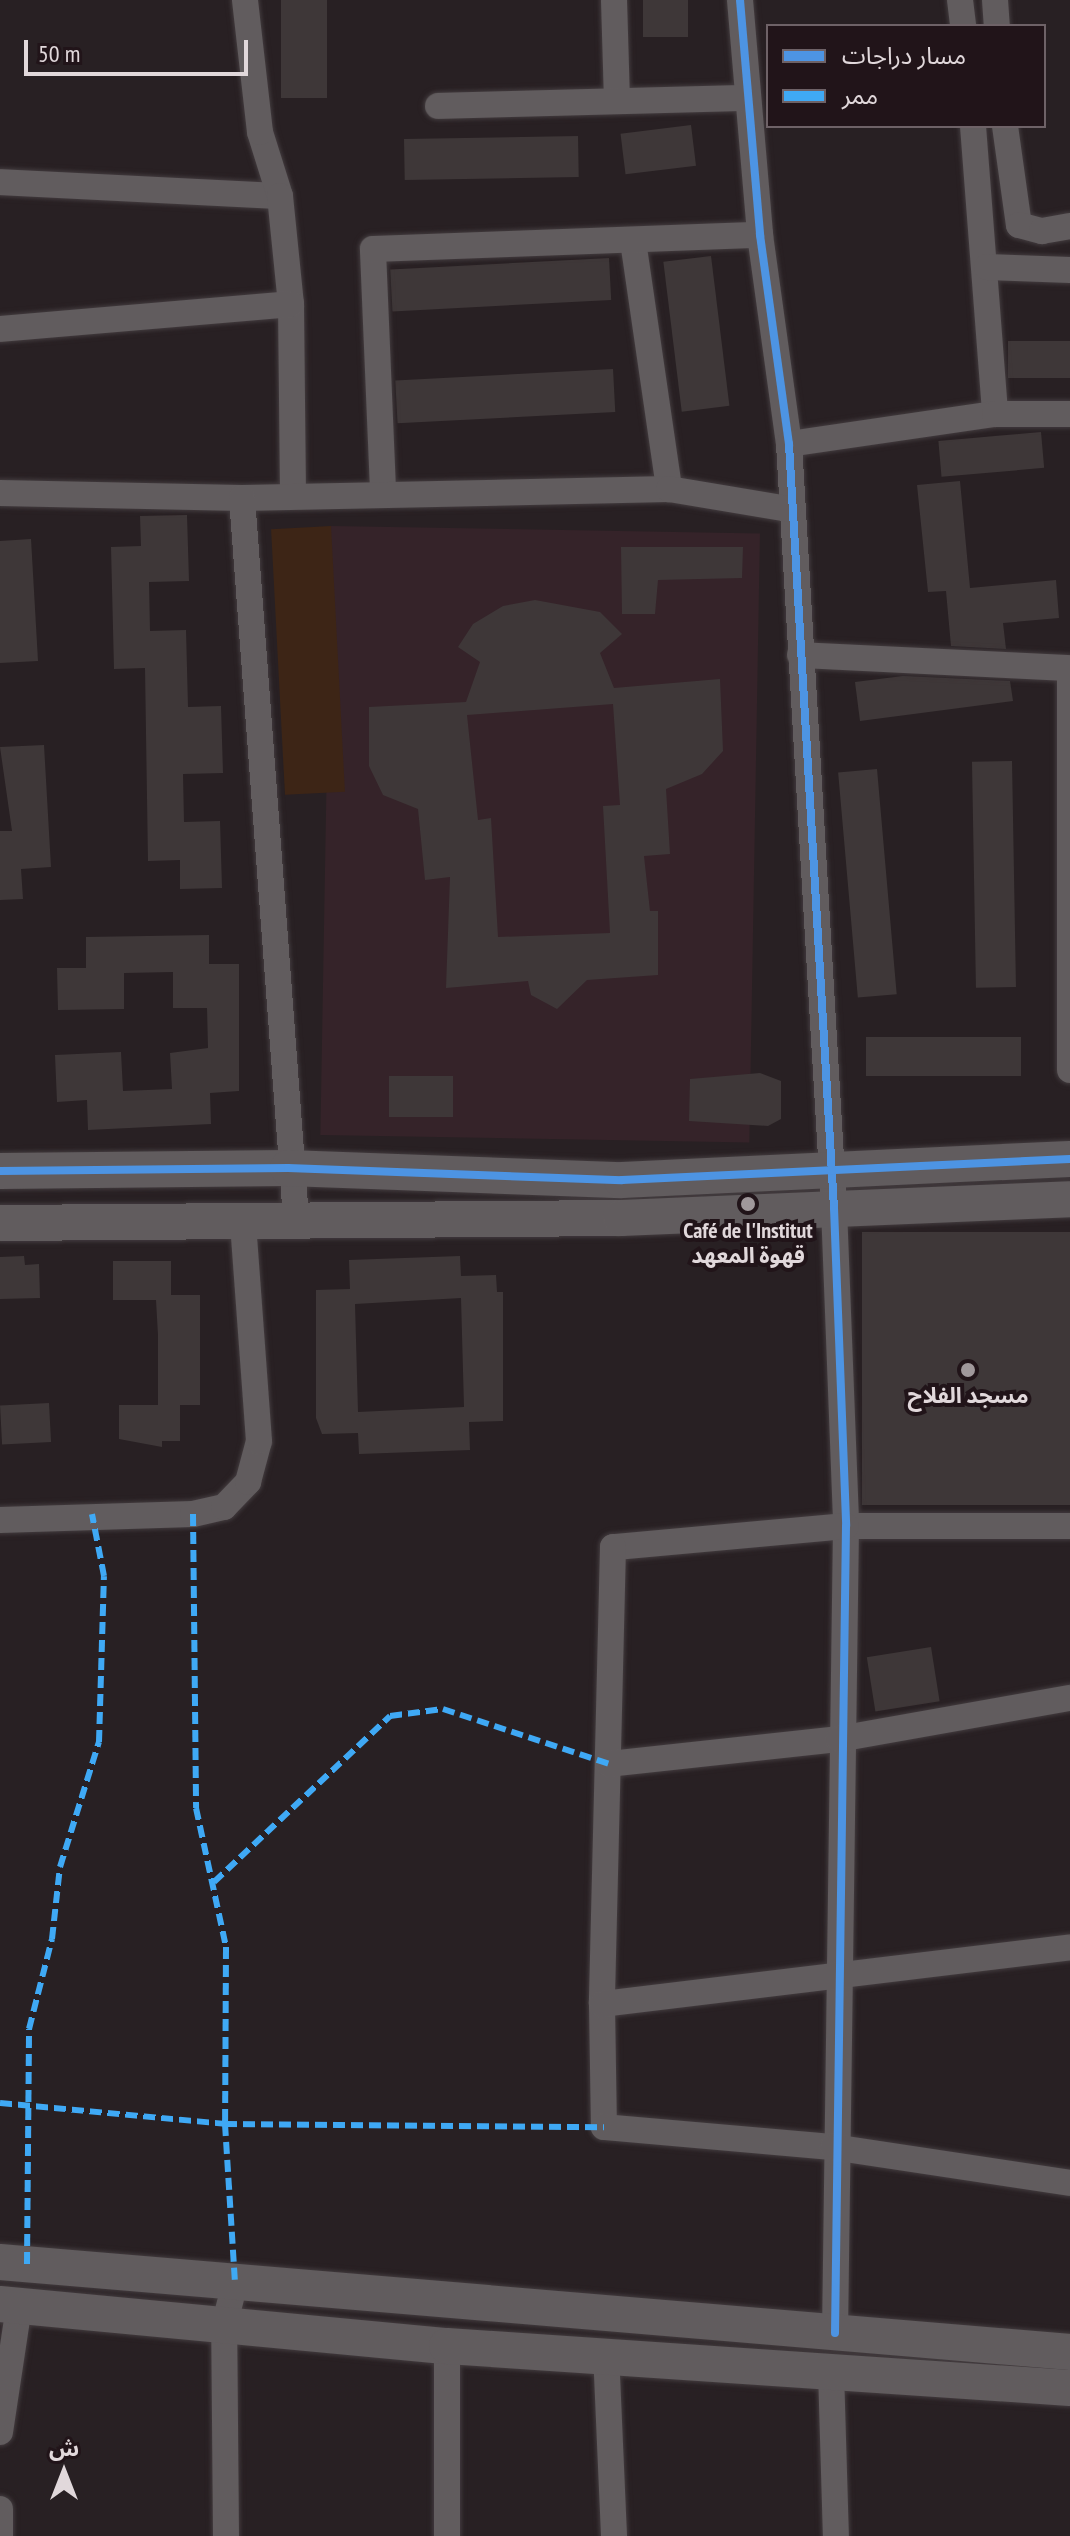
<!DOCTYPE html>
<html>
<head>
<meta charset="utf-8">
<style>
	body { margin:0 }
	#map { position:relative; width:1070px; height:2536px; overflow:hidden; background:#282023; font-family:"PT Sans Narrow","Noto Sans Arabic",sans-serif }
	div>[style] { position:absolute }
	.built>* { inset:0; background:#352329; transform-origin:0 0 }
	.green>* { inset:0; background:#3d2516; transform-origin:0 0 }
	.building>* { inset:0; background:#3e3738; transform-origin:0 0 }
	.roads { filter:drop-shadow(0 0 2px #423b3e) drop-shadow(0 0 2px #423b3e) }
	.street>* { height:26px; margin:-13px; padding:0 13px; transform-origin:13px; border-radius:13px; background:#615c5e }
	.secondary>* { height:36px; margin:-18px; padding:0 18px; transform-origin:18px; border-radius:18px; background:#615c5e }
	.quiet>* { height:6px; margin-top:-3px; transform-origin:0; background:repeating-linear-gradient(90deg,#3fa9f5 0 12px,transparent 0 18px) }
	.cycleway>* { height:8px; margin:-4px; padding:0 4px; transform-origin:4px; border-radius:4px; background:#4d94e3 }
	.dots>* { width:22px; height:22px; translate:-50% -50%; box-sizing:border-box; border:4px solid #211419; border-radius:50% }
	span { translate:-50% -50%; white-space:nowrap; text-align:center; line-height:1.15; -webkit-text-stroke:8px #211419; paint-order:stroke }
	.poi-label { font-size:22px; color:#e1d8db; font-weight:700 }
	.legend { position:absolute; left:766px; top:24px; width:280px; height:104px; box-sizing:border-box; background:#211419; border:2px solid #6e6267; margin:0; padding:10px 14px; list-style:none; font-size:24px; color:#e1d8db }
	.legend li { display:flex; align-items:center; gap:16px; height:40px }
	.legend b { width:40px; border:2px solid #6e6267 }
	.north { position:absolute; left:24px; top:2432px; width:80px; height:80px; -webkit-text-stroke:6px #211419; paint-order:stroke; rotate:0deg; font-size:22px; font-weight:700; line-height:32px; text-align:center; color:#e1d8db }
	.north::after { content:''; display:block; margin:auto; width:28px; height:36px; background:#e1d8db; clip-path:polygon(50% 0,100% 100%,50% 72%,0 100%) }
	.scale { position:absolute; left:24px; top:40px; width:224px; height:36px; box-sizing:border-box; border:4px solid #e1d8db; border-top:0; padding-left:10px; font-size:24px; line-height:28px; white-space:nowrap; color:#e1d8db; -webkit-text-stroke:6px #211419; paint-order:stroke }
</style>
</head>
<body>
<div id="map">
	<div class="built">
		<i style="left:331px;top:526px;width:429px;height:609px;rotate:1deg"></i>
	</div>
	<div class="green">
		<i style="left:331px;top:526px;width:266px;height:60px;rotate:87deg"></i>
	</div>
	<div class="building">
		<i style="left:281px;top:0;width:46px;height:98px"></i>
		<i style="left:643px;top:0;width:45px;height:37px"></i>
		<i style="left:691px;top:125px;width:41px;height:71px;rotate:83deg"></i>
		<i style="left:578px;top:136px;width:41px;height:174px;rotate:89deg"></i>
		<i style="left:711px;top:256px;width:151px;height:48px;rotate:83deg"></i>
		<i style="left:609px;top:258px;width:42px;height:219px;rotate:87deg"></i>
		<i style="left:1070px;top:341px;width:37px;height:62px;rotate:90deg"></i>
		<i style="left:613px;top:369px;width:43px;height:218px;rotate:87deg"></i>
		<i style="left:1041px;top:432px;width:36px;height:103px;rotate:85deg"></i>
		<i style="clip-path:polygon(960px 481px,970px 588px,1056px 580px,1059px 618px,1003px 623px,1006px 649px,951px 646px,946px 591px,928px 592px,917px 485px)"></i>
		<i style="clip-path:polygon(187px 515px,189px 581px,149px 582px,150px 631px,186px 630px,188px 707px,221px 706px,223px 773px,183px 774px,184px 822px,220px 821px,222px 888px,180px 889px,180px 860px,148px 861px,145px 668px,114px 669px,111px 547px,141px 546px,140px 516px)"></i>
		<i style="clip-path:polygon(31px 539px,38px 661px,0 663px,0 541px)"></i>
		<i style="clip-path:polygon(621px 547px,743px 547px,742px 578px,658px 580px,655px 614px,622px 614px)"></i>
		<i style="clip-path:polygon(evenodd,535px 600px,600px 612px,622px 634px,600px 653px,614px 688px,720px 679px,723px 751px,702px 774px,666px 789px,670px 854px,644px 856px,650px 911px,658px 911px,658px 975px,587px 980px,557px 1009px,531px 995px,528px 981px,446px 988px,450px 877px,425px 880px,418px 809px,383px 795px,369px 766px,369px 707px,466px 702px,480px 662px,458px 647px,473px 624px,503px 606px,535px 600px,613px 704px,620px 805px,603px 806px,610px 933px,498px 937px,491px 818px,478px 820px,467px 715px,613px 704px)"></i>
		<i style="clip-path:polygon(903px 676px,1010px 681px,1013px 701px,860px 721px,855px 682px)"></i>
		<i style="clip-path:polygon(44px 745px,51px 867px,21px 869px,23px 899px,0 900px,0 831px,12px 831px,0 747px)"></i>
		<i style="left:1012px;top:761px;width:226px;height:40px;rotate:89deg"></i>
		<i style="left:877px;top:769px;width:226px;height:39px;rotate:85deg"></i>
		<i style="clip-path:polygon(209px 935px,209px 964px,239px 964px,239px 1091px,210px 1093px,211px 1124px,88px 1130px,87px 1100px,57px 1102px,55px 1055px,121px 1052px,123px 1091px,172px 1089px,170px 1053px,208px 1048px,207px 1008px,173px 1008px,173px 972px,124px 973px,124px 1009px,58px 1010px,57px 968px,86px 968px,86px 937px)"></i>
		<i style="left:1021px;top:1037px;width:39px;height:155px;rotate:90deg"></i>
		<i style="clip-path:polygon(760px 1073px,781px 1081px,781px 1119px,768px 1126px,689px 1121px,690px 1079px)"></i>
		<i style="left:453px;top:1076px;width:41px;height:64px;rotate:90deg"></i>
		<i style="left:1070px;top:1232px;width:273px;height:208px;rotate:90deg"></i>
		<i style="clip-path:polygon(24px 1256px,25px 1265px,39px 1264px,40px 1298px,0 1299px,0 1257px)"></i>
		<i style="clip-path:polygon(evenodd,460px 1256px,461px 1276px,496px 1275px,497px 1292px,503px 1292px,503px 1421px,469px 1422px,470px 1450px,359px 1454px,358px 1433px,322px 1434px,316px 1418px,316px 1290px,350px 1289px,349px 1260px,460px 1256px,461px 1298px,464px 1407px,358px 1412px,355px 1304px,461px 1298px)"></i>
		<i style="clip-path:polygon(113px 1261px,171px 1261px,171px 1295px,200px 1295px,200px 1405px,180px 1405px,180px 1441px,162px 1441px,162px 1447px,119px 1439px,119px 1405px,158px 1405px,158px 1335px,156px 1300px,113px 1300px)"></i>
		<i style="left:49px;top:1403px;width:39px;height:49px;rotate:87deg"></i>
		<i style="left:931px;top:1647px;width:55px;height:65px;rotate:81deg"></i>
	</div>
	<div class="roads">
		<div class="street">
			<i style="left:614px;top:0;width:99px;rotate:88.3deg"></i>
			<i style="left:740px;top:0;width:236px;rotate:85.1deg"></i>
			<i style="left:760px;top:235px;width:211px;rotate:82.1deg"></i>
			<i style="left:789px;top:444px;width:765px;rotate:86.63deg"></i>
			<i style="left:834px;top:1208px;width:318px;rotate:87.8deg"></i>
			<i style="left:846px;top:1526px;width:807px;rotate:90.78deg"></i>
			<i style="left:960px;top:0;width:26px;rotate:83deg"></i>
			<i style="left:995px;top:0;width:26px;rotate:86deg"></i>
			<i style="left:438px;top:106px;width:310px;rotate:-1.5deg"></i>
			<i style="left:973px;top:126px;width:289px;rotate:85.6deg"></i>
			<i style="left:1005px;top:126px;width:100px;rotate:82deg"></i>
			<i style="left:1019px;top:225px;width:24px;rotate:15deg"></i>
			<i style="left:1042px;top:231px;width:28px;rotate:-10deg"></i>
			<i style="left:0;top:182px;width:280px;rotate:2.9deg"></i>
			<i style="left:280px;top:196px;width:67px;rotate:-107.4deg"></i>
			<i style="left:260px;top:132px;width:133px;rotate:-96.5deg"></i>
			<i style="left:280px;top:196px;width:109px;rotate:84.2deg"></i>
			<i style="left:291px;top:304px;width:191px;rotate:89.4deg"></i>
			<i style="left:633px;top:241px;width:251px;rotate:81.7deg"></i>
			<i style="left:987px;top:267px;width:83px;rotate:2.1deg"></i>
			<i style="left:0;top:329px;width:292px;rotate:-4.9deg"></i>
			<i style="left:789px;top:444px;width:208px;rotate:-8.3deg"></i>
			<i style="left:995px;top:414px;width:75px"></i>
			<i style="left:383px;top:490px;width:241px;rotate:-92.4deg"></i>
			<i style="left:373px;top:249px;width:387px;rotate:-2.1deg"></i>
			<i style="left:0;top:493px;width:242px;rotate:1.2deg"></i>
			<i style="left:242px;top:498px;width:427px;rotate:-1.2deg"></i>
			<i style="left:669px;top:489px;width:121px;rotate:9.5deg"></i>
			<i style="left:242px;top:498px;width:722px;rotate:85.71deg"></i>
			<i style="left:800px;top:655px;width:270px;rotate:2.8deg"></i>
			<i style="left:1070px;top:674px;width:396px;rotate:90deg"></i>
			<i style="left:0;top:1520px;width:193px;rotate:-1.8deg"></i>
			<i style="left:193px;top:1514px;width:32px;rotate:-13deg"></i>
			<i style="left:224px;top:1507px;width:35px;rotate:-46deg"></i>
			<i style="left:248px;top:1482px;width:42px;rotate:-75deg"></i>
			<i style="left:259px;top:1441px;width:221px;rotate:-94.2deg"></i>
			<i style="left:1070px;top:1526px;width:224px;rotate:180deg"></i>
			<i style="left:846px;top:1526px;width:234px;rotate:174.8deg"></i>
			<i style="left:613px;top:1547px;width:457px;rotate:91.4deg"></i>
			<i style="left:602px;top:2004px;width:123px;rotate:89.1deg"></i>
			<i style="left:604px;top:2127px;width:230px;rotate:5deg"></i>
			<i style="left:833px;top:2147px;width:240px;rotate:8.6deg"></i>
			<i style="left:609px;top:1764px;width:231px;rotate:-6.2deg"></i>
			<i style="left:839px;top:1739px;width:235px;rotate:-10.1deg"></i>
			<i style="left:602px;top:2004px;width:471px;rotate:-6.9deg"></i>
			<i style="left:447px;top:2346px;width:190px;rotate:90deg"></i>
			<i style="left:606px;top:2352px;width:184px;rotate:87.5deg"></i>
			<i style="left:831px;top:2371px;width:165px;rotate:88.3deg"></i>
			<i style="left:0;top:2432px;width:127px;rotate:-81.4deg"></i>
			<i style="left:0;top:2509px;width:27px;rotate:90deg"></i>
			<i style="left:226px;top:2536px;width:210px;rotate:-90.5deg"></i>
			<i style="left:224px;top:2326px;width:44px;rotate:-75.7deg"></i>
		</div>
		<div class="secondary">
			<i style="left:0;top:1171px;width:288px;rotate:-0.6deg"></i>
			<i style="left:288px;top:1168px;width:334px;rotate:2.1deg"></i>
			<i style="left:622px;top:1180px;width:448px;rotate:-2.7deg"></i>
			<i style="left:0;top:1223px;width:621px;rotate:-0.46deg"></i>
			<i style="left:621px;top:1218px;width:449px;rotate:-2.4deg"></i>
			<i style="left:0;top:2262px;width:1074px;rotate:4.81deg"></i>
			<i style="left:0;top:2304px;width:449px;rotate:5.4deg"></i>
			<i style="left:447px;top:2346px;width:624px;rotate:3.86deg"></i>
		</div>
	</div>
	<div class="quiet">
		<i style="left:193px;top:1514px;width:294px;rotate:89.4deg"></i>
		<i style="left:196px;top:1808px;width:142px;rotate:77.8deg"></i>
		<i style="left:226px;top:1947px;width:177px;rotate:90.3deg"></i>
		<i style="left:225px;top:2124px;width:159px;rotate:86.4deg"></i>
		<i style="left:214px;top:1882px;width:242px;rotate:-43.3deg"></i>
		<i style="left:390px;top:1716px;width:53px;rotate:-7.5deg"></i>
		<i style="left:443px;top:1709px;width:175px;rotate:18.3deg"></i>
		<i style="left:0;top:2103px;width:226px;rotate:5.3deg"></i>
		<i style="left:225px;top:2124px;width:379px;rotate:0.5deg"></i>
		<i style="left:27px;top:2264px;width:235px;rotate:-89.5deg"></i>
		<i style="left:29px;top:2029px;width:93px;rotate:-75.7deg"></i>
		<i style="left:52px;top:1939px;width:72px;rotate:-83.7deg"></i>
		<i style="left:60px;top:1867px;width:131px;rotate:-72.7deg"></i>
		<i style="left:99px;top:1742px;width:166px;rotate:-88.3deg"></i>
		<i style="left:104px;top:1576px;width:63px;rotate:-101deg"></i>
	</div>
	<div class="cycleway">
		<i style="left:740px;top:0;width:236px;rotate:85.1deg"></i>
		<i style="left:760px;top:235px;width:211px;rotate:82.1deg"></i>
		<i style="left:789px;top:444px;width:765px;rotate:86.63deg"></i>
		<i style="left:834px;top:1208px;width:318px;rotate:87.8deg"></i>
		<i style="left:846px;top:1526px;width:807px;rotate:90.78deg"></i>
		<i style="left:0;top:1171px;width:288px;rotate:-0.6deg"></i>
		<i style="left:288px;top:1168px;width:334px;rotate:2.1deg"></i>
		<i style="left:622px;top:1180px;width:448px;rotate:-2.7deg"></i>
	</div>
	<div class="dots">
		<i style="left:748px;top:1204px;background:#a0989b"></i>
		<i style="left:968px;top:1370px;background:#a0989b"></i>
	</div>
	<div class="poi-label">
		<span style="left:748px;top:1243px">Café de l'Institut<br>قهوة المعهد</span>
		<span style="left:968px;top:1396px">مسجد الفلاح</span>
	</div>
	<ul class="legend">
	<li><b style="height:10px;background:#4d94e3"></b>مسار دراجات</li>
	<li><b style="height:10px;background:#3fa9f5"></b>ممر</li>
	</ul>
	<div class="north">ش</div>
	<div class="scale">50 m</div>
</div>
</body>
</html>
